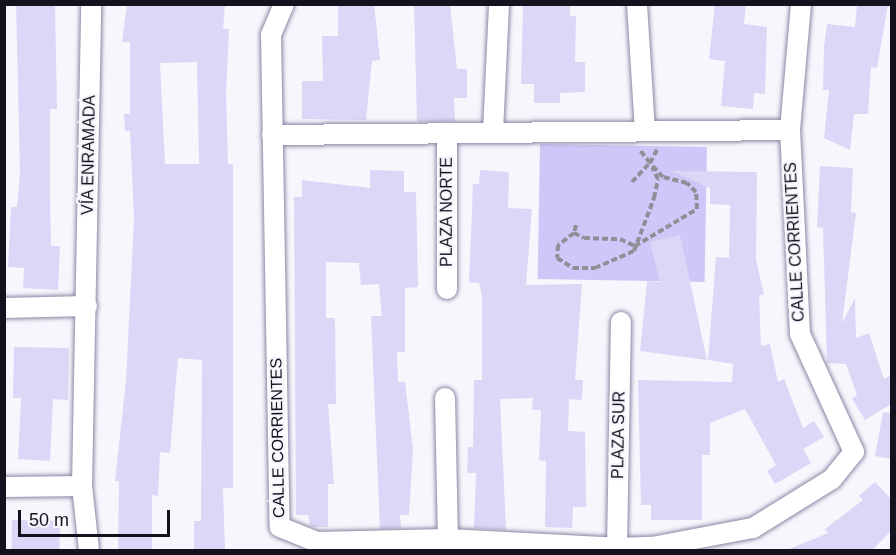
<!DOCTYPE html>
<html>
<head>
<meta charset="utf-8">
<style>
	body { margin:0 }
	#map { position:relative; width:896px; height:555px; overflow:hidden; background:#f7f6fd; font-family:Arial,sans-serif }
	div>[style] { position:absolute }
	.green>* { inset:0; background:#d0c7f8; transform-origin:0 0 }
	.building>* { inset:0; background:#ddd6f6; transform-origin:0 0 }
	.path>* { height:4px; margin-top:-2px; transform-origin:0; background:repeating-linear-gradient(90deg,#908f98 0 6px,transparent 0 9px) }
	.roads { filter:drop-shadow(0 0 2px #8c86a5) drop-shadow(0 0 2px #8c86a5) }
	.street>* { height:20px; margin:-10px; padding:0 10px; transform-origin:10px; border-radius:10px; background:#fff }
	span { translate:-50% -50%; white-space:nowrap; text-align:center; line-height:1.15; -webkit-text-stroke:5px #f7f6fd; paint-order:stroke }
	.street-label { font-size:16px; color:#14121d }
	.frame { position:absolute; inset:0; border:6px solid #14121d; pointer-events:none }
	.scale { position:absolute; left:18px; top:510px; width:152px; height:27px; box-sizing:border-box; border:3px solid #14121d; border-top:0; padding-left:8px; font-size:18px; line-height:21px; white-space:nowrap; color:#14121d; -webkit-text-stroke:4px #f7f6fd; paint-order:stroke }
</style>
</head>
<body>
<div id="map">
	<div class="green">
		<i style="left:540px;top:144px;width:167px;height:135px;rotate:1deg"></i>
	</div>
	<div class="building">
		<i style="clip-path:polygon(16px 4px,55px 4px,57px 109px,50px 109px,50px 197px,51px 246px,60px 246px,58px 290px,23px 288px,24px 268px,8px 267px,11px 207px,17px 207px,20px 173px)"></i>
		<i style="clip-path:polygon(evenodd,127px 4px,225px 4px,223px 29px,229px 29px,226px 93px,228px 164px,233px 164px,233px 488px,223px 488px,225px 550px,194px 550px,194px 521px,201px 521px,202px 360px,178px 358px,170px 453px,160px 452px,158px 496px,152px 495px,152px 550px,118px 550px,119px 481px,115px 481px,126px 381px,134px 219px,130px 131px,125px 131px,124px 114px,130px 114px,130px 42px,122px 42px,127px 4px,197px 62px,199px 164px,165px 164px,160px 63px,197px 62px)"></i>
		<i style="clip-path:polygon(338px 4px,374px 4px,380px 60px,372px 61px,366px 120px,302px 119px,302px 81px,323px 81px,322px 36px,338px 36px)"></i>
		<i style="clip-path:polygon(414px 4px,450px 4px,457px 69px,467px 69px,467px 98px,454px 98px,455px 121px,417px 122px)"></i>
		<i style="clip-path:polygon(523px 4px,570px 4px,570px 16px,576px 16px,575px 62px,585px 62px,585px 92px,560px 93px,560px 103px,534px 103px,534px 84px,521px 84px)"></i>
		<i style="clip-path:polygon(715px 4px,746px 4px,744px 24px,767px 27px,765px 94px,754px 93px,753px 109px,721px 106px,725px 61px,709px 59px)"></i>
		<i style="clip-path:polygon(857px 4px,888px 4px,877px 68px,871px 67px,868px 114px,854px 114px,850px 150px,824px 138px,829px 90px,823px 90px,824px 46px,827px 24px,855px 27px)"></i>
		<i style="clip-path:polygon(820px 166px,853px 168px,851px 212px,856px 213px,842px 323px,855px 298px,856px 338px,869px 333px,884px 379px,891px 375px,891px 404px,865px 420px,852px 399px,857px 395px,846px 364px,827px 363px,823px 228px,817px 227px)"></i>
		<i style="clip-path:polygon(370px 170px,404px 171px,404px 192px,416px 192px,418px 287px,405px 288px,405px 352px,397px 352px,398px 382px,405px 382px,413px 450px,409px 515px,400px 515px,401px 528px,380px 529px,371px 316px,382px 316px,379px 284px,361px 285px,359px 263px,326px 262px,326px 318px,335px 318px,336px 404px,328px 404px,334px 484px,328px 484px,328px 527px,311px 527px,308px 515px,296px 515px,294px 197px,302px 197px,302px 180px,370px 188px)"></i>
		<i style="clip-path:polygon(480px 170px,509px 172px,508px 208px,532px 209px,526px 285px,582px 284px,575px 380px,583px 380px,582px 400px,569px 399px,568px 431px,585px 432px,586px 507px,573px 507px,572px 528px,545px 527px,546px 461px,539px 460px,541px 410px,532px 410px,533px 398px,500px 399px,506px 530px,474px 528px,476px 473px,467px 473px,468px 447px,473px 447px,474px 380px,482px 380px,482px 296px,479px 283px,469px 282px,473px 184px,479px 184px)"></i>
		<i style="clip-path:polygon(672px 171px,757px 172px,756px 260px,764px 294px,759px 295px,761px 346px,770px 344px,778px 382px,784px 379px,803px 428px,814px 421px,824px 437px,803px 449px,811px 463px,775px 484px,767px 471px,776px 465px,745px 409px,710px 423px,710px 455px,702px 455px,702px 520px,651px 520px,651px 505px,641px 505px,638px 380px,732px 382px,733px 364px,708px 360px,716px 257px,729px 258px,730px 205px,710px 204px,710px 188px)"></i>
		<i style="clip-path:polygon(680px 235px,707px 360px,640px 351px,647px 281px,660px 282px,650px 242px)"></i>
		<i style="clip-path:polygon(14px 347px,69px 348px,68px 400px,53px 399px,50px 461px,18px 459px,21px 398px,13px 398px)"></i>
		<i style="clip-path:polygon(883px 412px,891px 413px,891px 459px,875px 456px)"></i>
		<i style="clip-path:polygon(875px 482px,891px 499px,891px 531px,872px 550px,787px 550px,828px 533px,825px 529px,863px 500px,859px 496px)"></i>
		<i style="left:12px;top:520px;width:48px;height:30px;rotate:1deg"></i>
	</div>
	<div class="path">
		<i style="left:632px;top:182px;width:26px;rotate:-47deg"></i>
		<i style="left:650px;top:163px;width:16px;rotate:-128deg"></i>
		<i style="left:576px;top:225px;width:8px;rotate:104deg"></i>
		<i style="left:574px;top:233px;width:11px;rotate:27deg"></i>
		<i style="left:584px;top:238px;width:36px;rotate:2deg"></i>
		<i style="left:620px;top:239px;width:17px;rotate:25deg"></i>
		<i style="left:635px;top:246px;width:72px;rotate:-30.8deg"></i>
		<i style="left:697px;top:209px;width:17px;rotate:-93deg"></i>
		<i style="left:696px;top:192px;width:13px;rotate:-135deg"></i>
		<i style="left:687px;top:183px;width:25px;rotate:-166deg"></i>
		<i style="left:663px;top:177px;width:19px;rotate:-133deg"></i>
		<i style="left:650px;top:163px;width:15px;rotate:-62deg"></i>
		<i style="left:574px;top:233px;width:20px;rotate:143deg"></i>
		<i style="left:558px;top:245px;width:13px;rotate:94deg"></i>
		<i style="left:557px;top:258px;width:19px;rotate:32deg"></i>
		<i style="left:573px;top:268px;width:22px"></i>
		<i style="left:595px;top:268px;width:43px;rotate:-23.6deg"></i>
		<i style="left:634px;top:251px;width:57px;rotate:-69.3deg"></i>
		<i style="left:654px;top:198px;width:19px;rotate:-78deg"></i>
		<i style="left:658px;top:179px;width:13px;rotate:-117deg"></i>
	</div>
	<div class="roads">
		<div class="street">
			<i style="left:284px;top:4px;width:34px;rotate:113deg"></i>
			<i style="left:271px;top:35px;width:492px;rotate:89deg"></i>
			<i style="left:280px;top:527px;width:40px;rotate:22deg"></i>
			<i style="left:317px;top:542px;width:131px;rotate:-1.3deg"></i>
			<i style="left:448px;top:539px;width:169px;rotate:3deg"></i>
			<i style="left:617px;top:548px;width:35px;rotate:-2deg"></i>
			<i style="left:652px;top:547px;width:103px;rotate:-10.7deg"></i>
			<i style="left:753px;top:528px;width:93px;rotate:-31.8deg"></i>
			<i style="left:832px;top:479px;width:35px;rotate:-51deg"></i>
			<i style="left:854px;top:452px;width:130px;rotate:-114.6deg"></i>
			<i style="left:800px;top:334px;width:204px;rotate:-92.8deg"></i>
			<i style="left:790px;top:130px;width:126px;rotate:-85deg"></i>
			<i style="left:637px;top:4px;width:126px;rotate:86.4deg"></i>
			<i style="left:493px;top:132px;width:128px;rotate:-87.3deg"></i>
			<i style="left:447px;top:134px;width:155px;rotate:90deg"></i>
			<i style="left:272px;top:135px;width:518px;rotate:-0.55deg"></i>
			<i style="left:4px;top:308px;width:83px;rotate:-1.4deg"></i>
			<i style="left:445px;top:398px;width:141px;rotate:88.8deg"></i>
			<i style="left:4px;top:487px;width:78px;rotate:-0.7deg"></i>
			<i style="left:617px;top:548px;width:226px;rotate:-89deg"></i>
			<i style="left:89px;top:550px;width:64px;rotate:-96.2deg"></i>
			<i style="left:82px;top:486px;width:482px;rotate:-88.9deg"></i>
		</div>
	</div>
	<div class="street-label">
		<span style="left:89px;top:155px;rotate:-89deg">VÍA ENRAMADA</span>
		<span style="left:447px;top:212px;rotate:-90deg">PLAZA NORTE</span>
		<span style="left:795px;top:242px;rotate:-93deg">CALLE CORRIENTES</span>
		<span style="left:619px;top:435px;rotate:-89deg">PLAZA SUR</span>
		<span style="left:278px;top:438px;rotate:-91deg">CALLE CORRIENTES</span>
	</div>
	<div class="frame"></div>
	<div class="scale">50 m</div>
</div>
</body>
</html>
